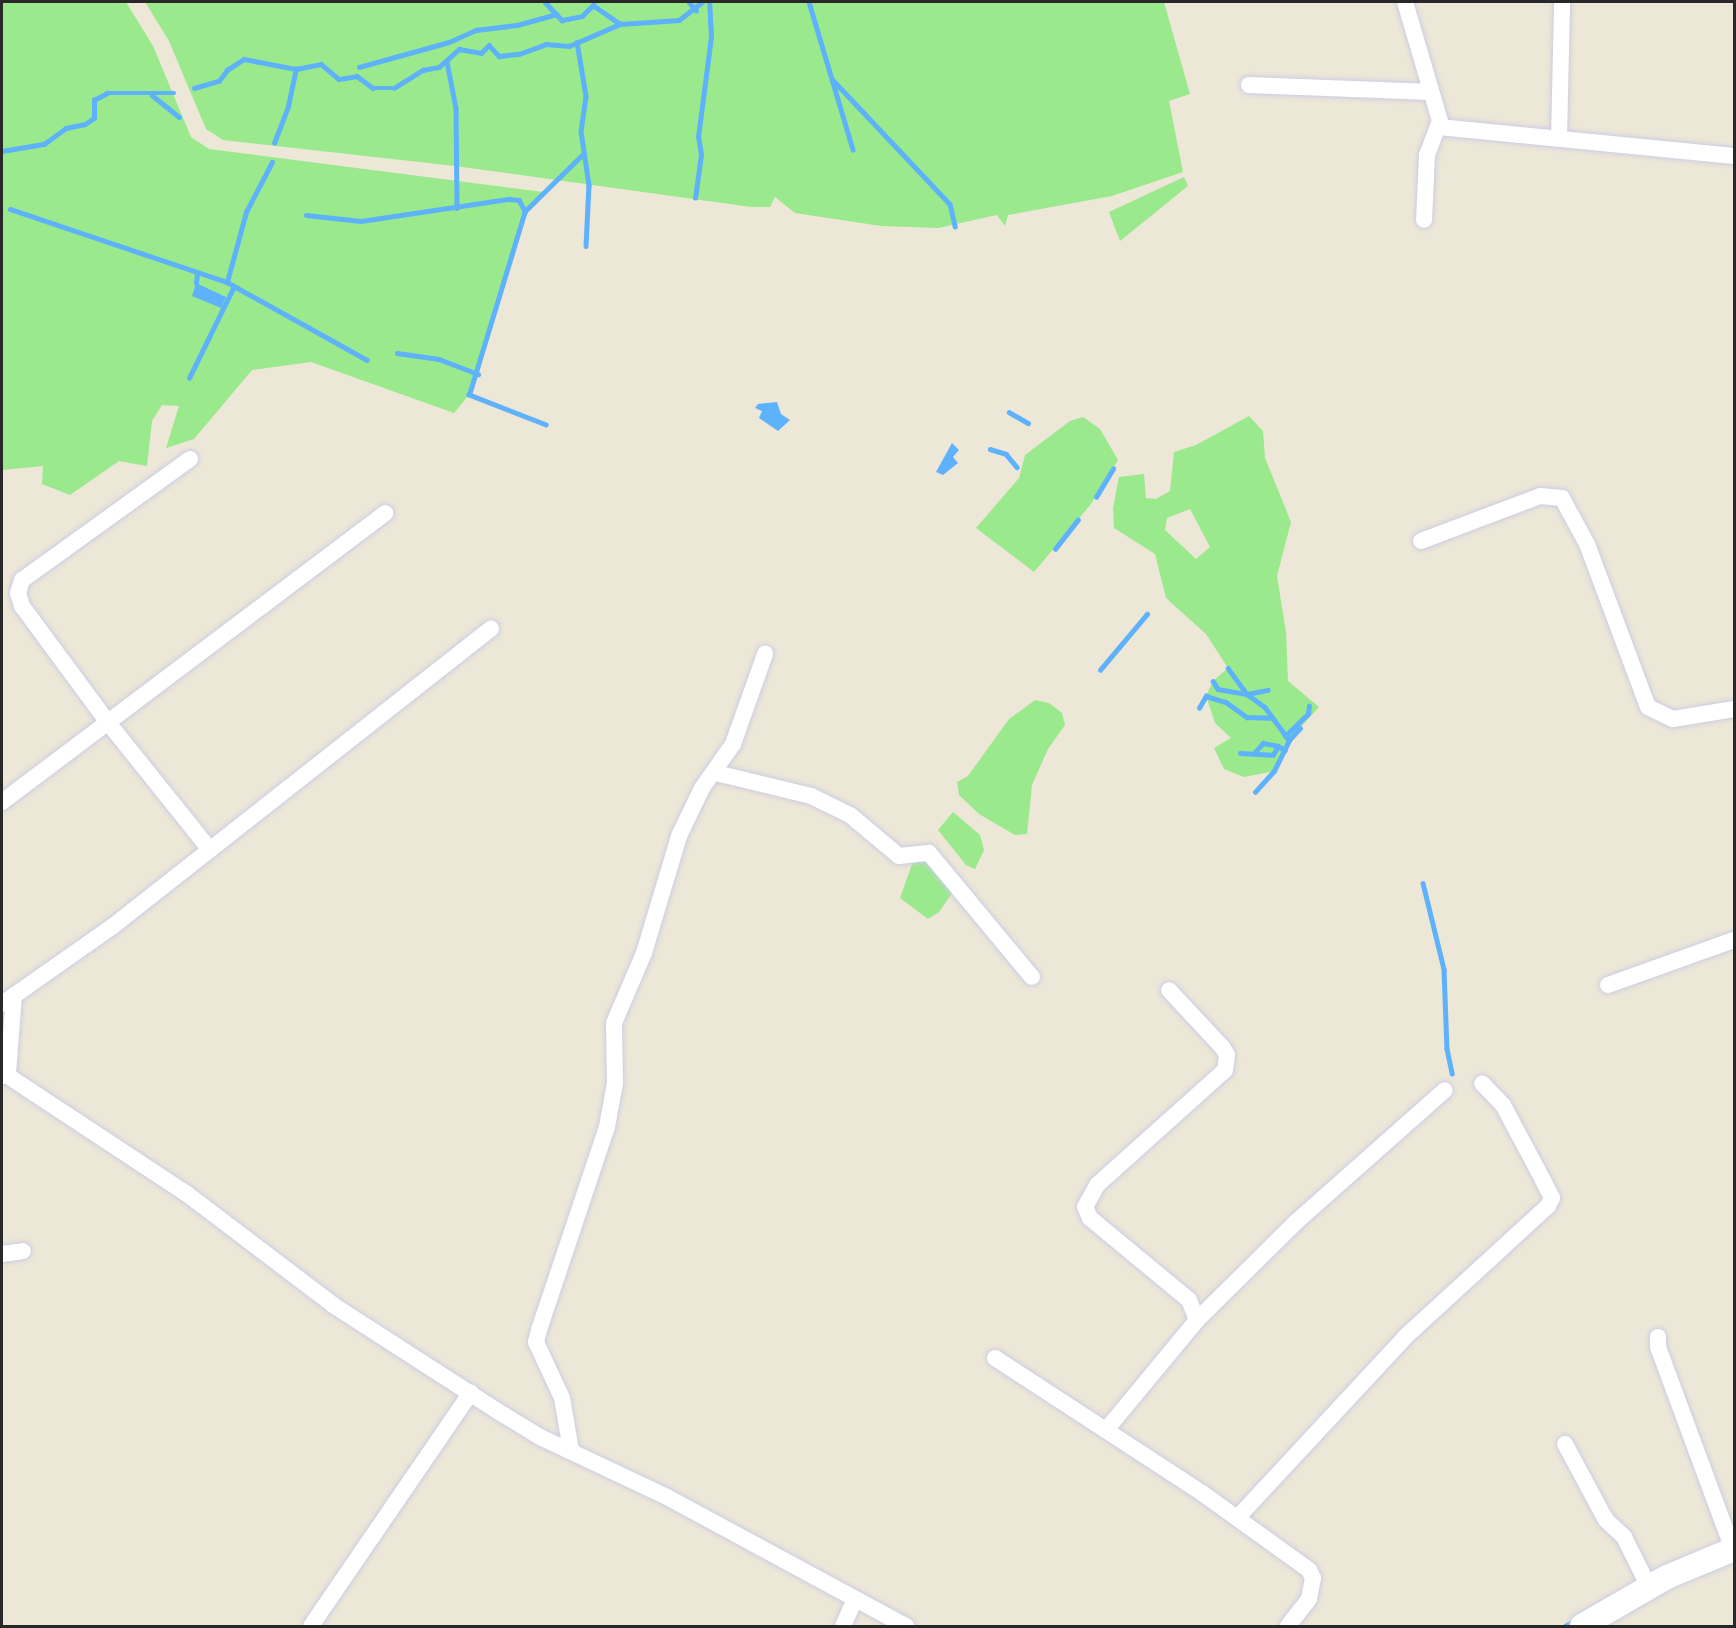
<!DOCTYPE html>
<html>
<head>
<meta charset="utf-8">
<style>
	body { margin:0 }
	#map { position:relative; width:1736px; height:1628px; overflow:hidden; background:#ece7d7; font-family:"Sofia Sans Condensed",sans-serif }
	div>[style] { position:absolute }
	.green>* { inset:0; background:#9ae98d }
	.water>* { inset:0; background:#5eb1fb }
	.stream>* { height:4.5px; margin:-2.25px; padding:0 2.25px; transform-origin:2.25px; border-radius:2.25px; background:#5eb1fb }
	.roads { filter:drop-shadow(0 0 2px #cdcce3) drop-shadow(0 0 2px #cdcce3) }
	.street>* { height:16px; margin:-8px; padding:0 8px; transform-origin:8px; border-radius:8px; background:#fff }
	.secondary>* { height:24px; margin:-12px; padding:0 12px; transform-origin:12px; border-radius:12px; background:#fff }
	span { translate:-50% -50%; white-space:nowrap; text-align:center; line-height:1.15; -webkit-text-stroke:4.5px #fff; paint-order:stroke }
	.frame { position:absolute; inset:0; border:3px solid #282828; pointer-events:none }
</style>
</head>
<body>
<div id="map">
	<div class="green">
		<i style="clip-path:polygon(2px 2px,126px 2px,153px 46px,191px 137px,209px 149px,543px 192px,525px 211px,469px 395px,454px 413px,311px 362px,252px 370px,194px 439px,166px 448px,179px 406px,162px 405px,152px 421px,147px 466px,119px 461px,70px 495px,42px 484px,43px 466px,2px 470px)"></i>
		<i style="clip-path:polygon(145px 2px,1164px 2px,1190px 94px,1169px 101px,1183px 172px,1112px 196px,1008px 215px,1005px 226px,997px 215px,938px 228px,881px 226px,795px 213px,775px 197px,770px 207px,751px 207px,455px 166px,223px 140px,206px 129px,169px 41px)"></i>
		<i style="clip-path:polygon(1184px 177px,1188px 186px,1120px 241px,1109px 212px)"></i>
		<i style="clip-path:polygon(evenodd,1249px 416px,1263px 431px,1265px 458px,1291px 522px,1277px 576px,1286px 632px,1288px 681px,1319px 707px,1289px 740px,1274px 771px,1244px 777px,1224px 769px,1214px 748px,1231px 738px,1215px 723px,1206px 696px,1213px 681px,1228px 668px,1206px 634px,1166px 598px,1155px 554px,1114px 528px,1113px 508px,1119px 477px,1144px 474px,1146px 498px,1156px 499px,1170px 491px,1174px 452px,1196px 445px,1249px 416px,1190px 509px,1210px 547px,1196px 559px,1165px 530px,1167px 518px,1190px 509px)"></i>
		<i style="clip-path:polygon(1083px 417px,1100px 429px,1118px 460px,1091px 504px,1034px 572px,976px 528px,1019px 478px,1025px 455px,1070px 421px)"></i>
		<i style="clip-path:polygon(1035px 700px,1049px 703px,1062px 713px,1065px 725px,1048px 749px,1032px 785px,1027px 834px,1015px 835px,979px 814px,959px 795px,957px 782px,968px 776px,1009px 719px)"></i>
		<i style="clip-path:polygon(953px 812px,980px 835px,984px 850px,975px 869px,966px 865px,938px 830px)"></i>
		<i style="clip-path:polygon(916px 853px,927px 854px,955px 889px,939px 912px,928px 919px,900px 898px)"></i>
	</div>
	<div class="water">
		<i style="clip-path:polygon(196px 283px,226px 297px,221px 308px,192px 296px)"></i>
		<i style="clip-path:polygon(777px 402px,781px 414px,790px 420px,778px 431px,759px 418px,762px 411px,755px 408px,758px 404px)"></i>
		<i style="clip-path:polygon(952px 443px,959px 450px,953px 457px,958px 463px,943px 475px,936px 472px)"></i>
	</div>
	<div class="stream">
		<i style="left:545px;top:2px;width:25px;rotate:47deg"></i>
		<i style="left:562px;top:20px;width:20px;rotate:-11deg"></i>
		<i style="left:582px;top:16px;width:16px;rotate:-45deg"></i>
		<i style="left:593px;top:5px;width:33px;rotate:35deg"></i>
		<i style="left:689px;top:2px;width:11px;rotate:49deg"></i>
		<i style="left:809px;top:2px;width:154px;rotate:73.4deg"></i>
		<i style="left:577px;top:42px;width:55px;rotate:80.5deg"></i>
		<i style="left:586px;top:96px;width:35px;rotate:98deg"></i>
		<i style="left:581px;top:131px;width:55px;rotate:81.6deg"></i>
		<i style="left:589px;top:185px;width:61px;rotate:92.8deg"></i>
		<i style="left:447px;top:62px;width:47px;rotate:78.9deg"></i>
		<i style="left:456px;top:108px;width:100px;rotate:89.4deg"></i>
		<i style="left:359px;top:67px;width:93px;rotate:-15.5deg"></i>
		<i style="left:449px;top:42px;width:30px;rotate:-24deg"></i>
		<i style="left:476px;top:30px;width:41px;rotate:-7deg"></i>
		<i style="left:517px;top:25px;width:41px;rotate:-15.4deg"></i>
		<i style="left:833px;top:80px;width:170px;rotate:46.7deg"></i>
		<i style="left:950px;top:204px;width:23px;rotate:77deg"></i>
		<i style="left:194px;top:88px;width:26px;rotate:-16deg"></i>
		<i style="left:219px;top:81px;width:14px;rotate:-54deg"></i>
		<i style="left:227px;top:70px;width:20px;rotate:-33deg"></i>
		<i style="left:244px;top:59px;width:53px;rotate:10.9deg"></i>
		<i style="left:296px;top:69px;width:25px;rotate:-11deg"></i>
		<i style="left:321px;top:64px;width:23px;rotate:40deg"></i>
		<i style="left:339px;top:79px;width:18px;rotate:-9deg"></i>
		<i style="left:357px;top:76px;width:20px;rotate:37deg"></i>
		<i style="left:373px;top:88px;width:21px"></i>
		<i style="left:394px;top:88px;width:34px;rotate:-32deg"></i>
		<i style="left:423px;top:70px;width:16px;rotate:-11deg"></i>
		<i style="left:439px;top:67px;width:27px;rotate:-42deg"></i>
		<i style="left:459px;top:49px;width:22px;rotate:10deg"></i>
		<i style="left:481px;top:53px;width:11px;rotate:-45deg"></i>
		<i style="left:489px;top:45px;width:15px;rotate:48deg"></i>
		<i style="left:499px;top:56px;width:20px;rotate:-6deg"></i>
		<i style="left:519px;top:54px;width:29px;rotate:-20deg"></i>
		<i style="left:546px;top:44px;width:23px;rotate:5deg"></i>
		<i style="left:569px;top:46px;width:56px;rotate:-23.3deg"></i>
		<i style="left:620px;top:24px;width:59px;rotate:-3.9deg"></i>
		<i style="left:679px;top:20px;width:29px;rotate:-38deg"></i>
		<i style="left:152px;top:95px;width:35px;rotate:39deg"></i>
		<i style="left:274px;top:143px;width:40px;rotate:-69deg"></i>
		<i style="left:288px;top:106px;width:38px;rotate:-78deg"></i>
		<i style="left:2px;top:151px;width:43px;rotate:-9.5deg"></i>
		<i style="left:44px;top:144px;width:27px;rotate:-36deg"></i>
		<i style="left:66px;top:128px;width:19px;rotate:-12deg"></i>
		<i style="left:85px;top:124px;width:11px;rotate:-34deg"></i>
		<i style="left:94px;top:118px;width:18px;rotate:-90deg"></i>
		<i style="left:94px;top:100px;width:15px;rotate:-28deg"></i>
		<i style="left:107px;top:93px;width:67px"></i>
		<i style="left:695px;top:198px;width:43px;rotate:-82.1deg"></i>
		<i style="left:701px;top:155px;width:18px;rotate:-99deg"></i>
		<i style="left:698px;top:137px;width:101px;rotate:-82.6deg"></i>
		<i style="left:711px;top:37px;width:35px;rotate:-93deg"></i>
		<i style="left:10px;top:209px;width:229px;rotate:18.6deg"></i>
		<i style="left:227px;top:282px;width:73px;rotate:-74.8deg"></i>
		<i style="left:246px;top:212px;width:56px;rotate:-62.5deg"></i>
		<i style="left:306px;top:215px;width:55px;rotate:6.2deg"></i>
		<i style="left:361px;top:221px;width:150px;rotate:-8.5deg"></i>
		<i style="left:509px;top:199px;width:10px;rotate:6deg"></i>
		<i style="left:519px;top:200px;width:13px;rotate:61deg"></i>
		<i style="left:227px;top:282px;width:160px;rotate:29.1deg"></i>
		<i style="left:196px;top:283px;width:10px;rotate:-84deg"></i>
		<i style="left:397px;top:353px;width:42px;rotate:8.1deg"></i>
		<i style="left:439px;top:359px;width:42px;rotate:21deg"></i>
		<i style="left:189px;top:378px;width:100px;rotate:-63.9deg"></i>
		<i style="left:1009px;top:412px;width:22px;rotate:30deg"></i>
		<i style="left:546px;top:425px;width:83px;rotate:-158.7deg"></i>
		<i style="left:469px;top:395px;width:192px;rotate:-73.1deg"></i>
		<i style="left:525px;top:211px;width:80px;rotate:-44.5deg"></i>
		<i style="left:990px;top:449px;width:17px;rotate:17deg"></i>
		<i style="left:1006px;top:454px;width:17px;rotate:50deg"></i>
		<i style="left:1096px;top:497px;width:33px;rotate:-59deg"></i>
		<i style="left:1055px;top:549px;width:37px;rotate:-52deg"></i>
		<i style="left:1228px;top:668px;width:32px;rotate:54deg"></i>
		<i style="left:1247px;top:694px;width:22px;rotate:36deg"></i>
		<i style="left:1265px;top:707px;width:41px;rotate:54deg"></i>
		<i style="left:1100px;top:670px;width:73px;rotate:-50deg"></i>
		<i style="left:1213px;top:681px;width:9px;rotate:58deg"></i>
		<i style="left:1218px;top:689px;width:29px;rotate:10deg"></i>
		<i style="left:1247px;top:694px;width:21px;rotate:-11deg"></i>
		<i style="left:1199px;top:708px;width:14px;rotate:-60deg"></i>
		<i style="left:1206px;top:696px;width:21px;rotate:17deg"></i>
		<i style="left:1226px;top:702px;width:26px;rotate:36deg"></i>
		<i style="left:1247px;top:717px;width:23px;rotate:2deg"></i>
		<i style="left:1285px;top:736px;width:32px;rotate:-44deg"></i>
		<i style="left:1308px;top:714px;width:8px;rotate:-83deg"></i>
		<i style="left:1255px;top:752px;width:12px;rotate:-48deg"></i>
		<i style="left:1263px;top:743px;width:15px;rotate:11deg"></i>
		<i style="left:1240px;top:753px;width:33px;rotate:3deg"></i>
		<i style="left:1273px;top:755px;width:10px;rotate:-61deg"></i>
		<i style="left:1278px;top:746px;width:8px;rotate:30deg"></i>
		<i style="left:1255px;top:792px;width:28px;rotate:-48deg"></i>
		<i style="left:1274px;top:771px;width:34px;rotate:-64deg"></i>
		<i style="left:1289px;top:740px;width:16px;rotate:-47deg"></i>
		<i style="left:1423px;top:883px;width:89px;rotate:76.3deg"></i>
		<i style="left:1444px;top:969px;width:80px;rotate:87.9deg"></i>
		<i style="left:1447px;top:1049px;width:25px;rotate:78deg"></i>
		<i style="left:1565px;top:1626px;width:13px;rotate:-29deg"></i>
	</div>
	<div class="roads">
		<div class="street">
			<i style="left:1405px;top:2px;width:124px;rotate:73.6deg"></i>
			<i style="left:1440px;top:121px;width:36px;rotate:111deg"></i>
			<i style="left:1427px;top:155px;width:65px;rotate:92.6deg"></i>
			<i style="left:1249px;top:85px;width:182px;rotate:2.2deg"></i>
			<i style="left:1439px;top:127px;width:296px;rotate:5.6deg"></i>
			<i style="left:1559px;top:139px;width:137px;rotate:-88.7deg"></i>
			<i style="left:190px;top:459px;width:207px;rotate:144.2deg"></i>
			<i style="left:22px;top:580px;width:14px;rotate:107deg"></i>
			<i style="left:18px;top:593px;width:14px;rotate:73deg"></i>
			<i style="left:22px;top:606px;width:142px;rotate:53.6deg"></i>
			<i style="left:106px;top:720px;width:166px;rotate:51.3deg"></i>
			<i style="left:1421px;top:541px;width:127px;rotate:-20.7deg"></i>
			<i style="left:1540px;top:496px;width:22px;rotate:5deg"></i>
			<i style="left:1562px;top:498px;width:52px;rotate:61.5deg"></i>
			<i style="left:1587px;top:544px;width:174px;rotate:69.5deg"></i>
			<i style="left:1648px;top:707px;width:28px;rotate:26deg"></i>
			<i style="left:1673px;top:719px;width:62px;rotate:-9.3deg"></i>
			<i style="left:716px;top:773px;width:98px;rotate:13.6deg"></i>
			<i style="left:811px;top:796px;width:43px;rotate:26deg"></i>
			<i style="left:850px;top:815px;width:64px;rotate:39.9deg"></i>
			<i style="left:899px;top:856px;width:30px;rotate:-6deg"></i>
			<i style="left:929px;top:853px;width:161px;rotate:50.3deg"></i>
			<i style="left:2px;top:802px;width:480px;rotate:-37deg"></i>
			<i style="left:1608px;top:985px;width:134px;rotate:-19.7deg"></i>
			<i style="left:2px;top:1004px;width:136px;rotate:-35.1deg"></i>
			<i style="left:113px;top:926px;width:481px;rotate:-38.2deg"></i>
			<i style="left:2px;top:1072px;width:222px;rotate:33.4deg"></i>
			<i style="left:187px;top:1194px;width:183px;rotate:37.2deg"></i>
			<i style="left:333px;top:1305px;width:203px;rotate:32.8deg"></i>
			<i style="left:504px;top:1415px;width:42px;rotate:31.4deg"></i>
			<i style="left:540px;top:1437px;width:140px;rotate:25.3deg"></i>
			<i style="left:667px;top:1497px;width:272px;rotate:28.4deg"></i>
			<i style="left:2px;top:1076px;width:7px;rotate:-27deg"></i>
			<i style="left:8px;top:1073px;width:78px;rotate:-85.6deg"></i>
			<i style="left:2px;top:1254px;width:21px;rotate:-8deg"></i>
			<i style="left:1197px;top:1320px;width:138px;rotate:-44.7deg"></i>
			<i style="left:1295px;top:1223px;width:200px;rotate:-41.6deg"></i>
			<i style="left:1658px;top:1337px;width:10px;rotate:90deg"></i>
			<i style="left:1658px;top:1347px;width:216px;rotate:69.7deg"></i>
			<i style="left:995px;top:1358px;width:247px;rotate:33.1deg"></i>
			<i style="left:1202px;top:1493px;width:132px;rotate:35.7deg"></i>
			<i style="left:1309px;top:1570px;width:9px;rotate:63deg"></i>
			<i style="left:1313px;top:1578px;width:21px;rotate:101deg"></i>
			<i style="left:1309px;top:1599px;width:34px;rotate:128deg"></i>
			<i style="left:1106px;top:1430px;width:143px;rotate:-50.4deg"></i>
			<i style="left:1197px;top:1320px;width:22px;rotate:-112deg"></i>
			<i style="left:1189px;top:1300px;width:129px;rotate:-140.4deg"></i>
			<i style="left:1090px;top:1218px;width:12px;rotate:-114deg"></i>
			<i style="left:1085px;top:1207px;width:25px;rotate:-61deg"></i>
			<i style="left:1097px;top:1185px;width:172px;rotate:-41.9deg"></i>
			<i style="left:1225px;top:1070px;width:15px;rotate:-82deg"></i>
			<i style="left:1227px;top:1055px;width:8px;rotate:-120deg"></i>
			<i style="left:1223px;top:1048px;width:79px;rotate:-133deg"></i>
			<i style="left:1565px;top:1444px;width:86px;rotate:61.7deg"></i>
			<i style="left:1606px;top:1520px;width:25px;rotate:43deg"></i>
			<i style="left:1624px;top:1537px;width:56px;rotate:63.4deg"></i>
			<i style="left:571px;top:1450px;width:53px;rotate:-99.8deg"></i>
			<i style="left:562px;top:1398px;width:62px;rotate:-114.9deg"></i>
			<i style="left:536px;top:1342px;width:12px;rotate:-76deg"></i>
			<i style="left:539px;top:1330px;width:214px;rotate:-71.5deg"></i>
			<i style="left:607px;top:1127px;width:45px;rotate:-79.7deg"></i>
			<i style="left:615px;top:1083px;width:60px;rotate:-91deg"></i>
			<i style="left:614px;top:1023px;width:76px;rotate:-66.8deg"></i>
			<i style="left:644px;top:953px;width:122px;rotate:-73.3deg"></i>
			<i style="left:679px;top:836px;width:53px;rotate:-64.4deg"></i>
			<i style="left:702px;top:788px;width:54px;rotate:-54.8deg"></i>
			<i style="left:733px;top:744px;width:96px;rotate:-70.4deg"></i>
			<i style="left:1238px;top:1517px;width:246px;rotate:-47.1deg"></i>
			<i style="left:1405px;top:1337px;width:194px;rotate:-42.5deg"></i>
			<i style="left:1548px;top:1206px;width:9px;rotate:-63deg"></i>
			<i style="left:1552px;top:1198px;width:20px;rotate:-117deg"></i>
			<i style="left:1543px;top:1180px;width:85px;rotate:-118.1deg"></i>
			<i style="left:1503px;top:1105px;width:30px;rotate:-134deg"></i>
			<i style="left:311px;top:1626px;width:283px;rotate:-55.6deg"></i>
			<i style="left:843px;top:1626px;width:27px;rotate:-66deg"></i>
		</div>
		<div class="secondary">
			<i style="left:1582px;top:1626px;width:98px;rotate:-30deg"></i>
			<i style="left:1667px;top:1577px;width:73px;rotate:-22.7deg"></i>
		</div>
	</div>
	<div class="frame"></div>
</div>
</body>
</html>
